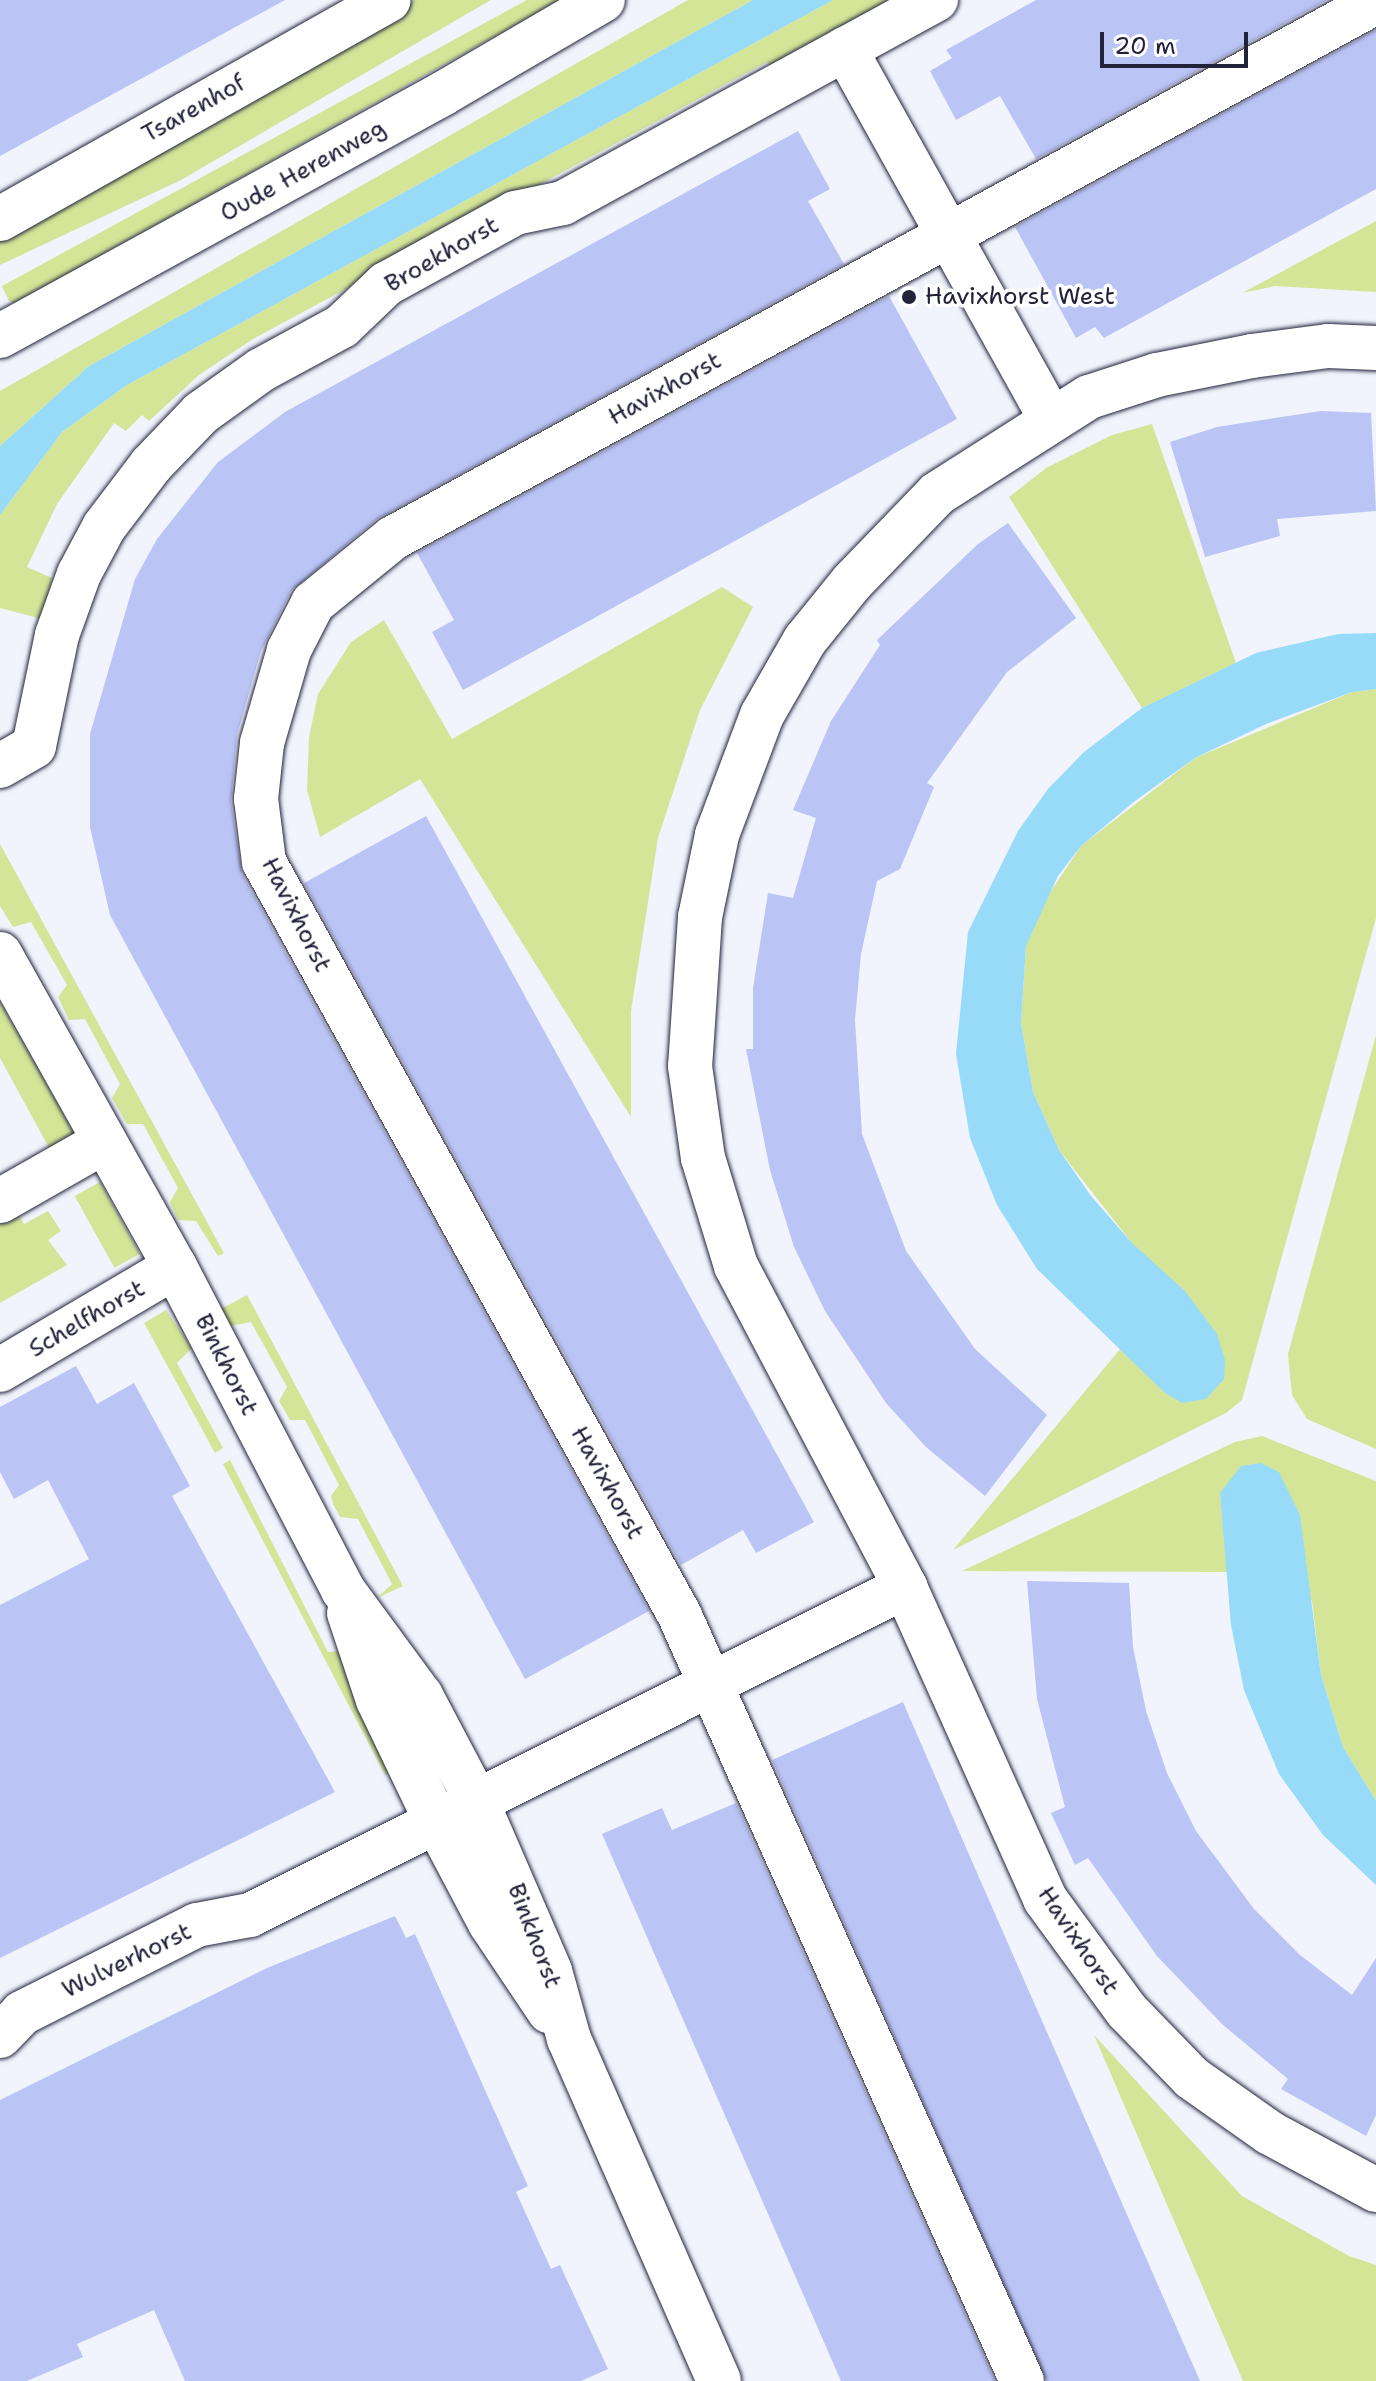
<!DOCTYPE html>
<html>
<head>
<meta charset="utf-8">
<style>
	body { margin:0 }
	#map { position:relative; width:1376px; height:2381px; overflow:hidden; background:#f1f3fd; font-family:"Shantell Sans",sans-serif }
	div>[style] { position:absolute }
	.green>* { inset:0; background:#d4e598; transform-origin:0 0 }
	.water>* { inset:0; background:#97dbf9 }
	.building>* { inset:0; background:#bac4f5 }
	.roads { filter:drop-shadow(0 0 2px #22223b) drop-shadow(0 0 2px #22223b) }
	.minor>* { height:44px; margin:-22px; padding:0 22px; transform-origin:22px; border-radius:22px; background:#fff }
	.dots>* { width:22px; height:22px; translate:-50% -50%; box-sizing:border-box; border:4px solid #fff; border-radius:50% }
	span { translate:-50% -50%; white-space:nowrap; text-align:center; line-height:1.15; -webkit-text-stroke:7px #fff; paint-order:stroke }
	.street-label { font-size:24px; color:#22223b }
	.poi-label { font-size:24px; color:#22223b }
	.left { translate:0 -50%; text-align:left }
	.scale { position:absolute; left:1100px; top:32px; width:148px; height:36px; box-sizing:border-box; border:4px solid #22223b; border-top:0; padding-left:10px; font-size:24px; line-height:28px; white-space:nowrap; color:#22223b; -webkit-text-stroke:6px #fff; paint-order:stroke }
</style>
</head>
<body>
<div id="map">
	<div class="green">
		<i style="clip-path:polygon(415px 0,491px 0,181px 180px,0 265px,0 235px)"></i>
		<i style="clip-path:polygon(527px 0,560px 0,15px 303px,9px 301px,2px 286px)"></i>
		<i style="clip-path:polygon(688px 0,753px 0,89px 366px,0 446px,0 391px)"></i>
		<i style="clip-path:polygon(833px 0,888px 0,885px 15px,780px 73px,767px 62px,253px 339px,199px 375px,149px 421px,142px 415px,126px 431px,114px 423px,57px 504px,27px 567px,52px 578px,42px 619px,0 608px,0 515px,62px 432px,127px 385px)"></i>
		<i style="clip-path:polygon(1376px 221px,1376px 292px,1275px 286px,1242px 293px)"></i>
		<i style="clip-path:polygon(1152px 424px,1236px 663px,1142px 708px,1009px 497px,1046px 468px,1112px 435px)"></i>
		<i style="clip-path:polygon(722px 587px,753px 607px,700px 710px,658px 838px,631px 1011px,631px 1117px,420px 779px,320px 837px,307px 790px,309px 737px,318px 694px,351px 642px,384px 620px,452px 739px)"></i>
		<i style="clip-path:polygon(1376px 689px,1376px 918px,1242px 1400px,1226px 1413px,953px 1550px,1121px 1348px,1165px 1393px,1132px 1243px,1059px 1150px,1033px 1092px,1021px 1023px,1026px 946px,1039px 909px,1081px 846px,1195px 758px,1352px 692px)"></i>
		<i style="clip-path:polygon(0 844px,224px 1253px,218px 1256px,196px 1221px,178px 1220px,170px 1202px,178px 1188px,143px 1124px,127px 1124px,112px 1098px,120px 1084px,85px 1019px,69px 1020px,58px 997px,67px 985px,31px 922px,13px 927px,0 906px)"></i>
		<i style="clip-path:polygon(0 1002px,78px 1139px,53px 1155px,0 1058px)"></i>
		<i style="clip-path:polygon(1376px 1035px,1376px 1449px,1307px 1419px,1292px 1395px,1288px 1354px)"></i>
		<i style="clip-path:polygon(0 1180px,24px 1224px,48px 1211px,61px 1231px,48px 1240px,67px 1265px,0 1303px)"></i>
		<i style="left:100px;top:1182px;width:82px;height:29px;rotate:61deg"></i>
		<i style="clip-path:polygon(247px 1295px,403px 1586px,377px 1598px,392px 1584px,358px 1519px,340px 1517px,333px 1504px,331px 1496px,339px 1485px,305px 1420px,290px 1420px,279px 1401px,287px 1387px,251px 1322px,230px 1326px,221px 1309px)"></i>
		<i style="clip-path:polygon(166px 1310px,192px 1348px,177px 1363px,223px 1448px,215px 1453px,144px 1323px)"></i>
		<i style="clip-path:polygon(1262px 1436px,1376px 1481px,1376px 1801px,1343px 1747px,1321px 1675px,1312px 1601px,1220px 1493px,1228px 1572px,962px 1571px,1235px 1442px)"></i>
		<i style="clip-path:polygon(230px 1460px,328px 1652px,340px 1651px,398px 1767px,385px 1775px,223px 1464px)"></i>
		<i style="clip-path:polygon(1094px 2035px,1242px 2196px,1349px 2256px,1376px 2265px,1376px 2381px,1243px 2381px)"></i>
	</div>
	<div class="water">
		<i style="clip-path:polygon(753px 0,833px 0,127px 385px,62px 432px,0 515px,0 446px,89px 366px)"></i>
		<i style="clip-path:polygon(1376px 633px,1376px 689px,1352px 692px,1266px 724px,1195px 758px,1135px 801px,1081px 846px,1058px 876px,1026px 946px,1021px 1023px,1033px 1092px,1059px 1150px,1091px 1196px,1132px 1243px,1185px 1291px,1217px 1334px,1225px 1360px,1224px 1379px,1206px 1399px,1182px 1403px,1165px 1393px,1037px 1269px,997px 1205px,970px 1138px,956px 1054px,968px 932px,1018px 831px,1048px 789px,1084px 752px,1142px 708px,1256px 653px,1338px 634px)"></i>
		<i style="clip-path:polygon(1261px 1463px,1279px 1472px,1300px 1515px,1321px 1675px,1343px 1747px,1376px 1801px,1376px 1885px,1323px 1835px,1279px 1774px,1244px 1690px,1231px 1625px,1220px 1493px,1241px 1466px)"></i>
	</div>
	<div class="building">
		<i style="clip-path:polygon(0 0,285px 0,0 156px)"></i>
		<i style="clip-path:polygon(1036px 0,1327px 0,1036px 159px,1000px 96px,956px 120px,930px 71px,952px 58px,946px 50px)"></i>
		<i style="clip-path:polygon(1376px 30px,1376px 189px,1104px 338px,1095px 327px,1076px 338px,1015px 227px)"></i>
		<i style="clip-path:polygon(798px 131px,830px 189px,808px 201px,844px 264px,377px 519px,291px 591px,261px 651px,237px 735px,231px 802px,242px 874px,649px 1611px,525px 1679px,110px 915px,90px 827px,90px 734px,135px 579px,157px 539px,218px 462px,285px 412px)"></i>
		<i style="clip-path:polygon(889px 296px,957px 419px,463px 690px,432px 632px,454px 620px,417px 553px)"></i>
		<i style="clip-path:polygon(1321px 411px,1371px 413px,1376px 511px,1277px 519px,1280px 536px,1205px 557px,1170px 442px,1217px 427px)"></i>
		<i style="clip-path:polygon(1008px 523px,1076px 618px,1007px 672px,927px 783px,934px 787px,900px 869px,877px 881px,861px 954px,855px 1020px,862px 1134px,906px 1251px,975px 1349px,1047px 1415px,985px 1496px,926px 1447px,886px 1403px,825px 1311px,794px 1247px,770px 1170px,746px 1049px,753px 1049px,753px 988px,768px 893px,793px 898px,816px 818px,793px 810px,831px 721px,880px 645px,877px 640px,978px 544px)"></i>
		<i style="clip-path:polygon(426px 816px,814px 1522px,756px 1553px,743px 1530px,681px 1565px,304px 883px)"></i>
		<i style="clip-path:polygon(76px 1366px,97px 1404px,134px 1383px,190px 1486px,172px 1496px,335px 1792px,0 1958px,0 1605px,89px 1559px,48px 1480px,14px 1499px,0 1472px,0 1407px)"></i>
		<i style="clip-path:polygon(1027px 1581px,1129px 1583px,1133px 1647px,1146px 1711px,1167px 1773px,1196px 1831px,1254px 1909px,1300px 1955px,1352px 1995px,1376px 1958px,1376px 2115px,1366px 2136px,1281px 2089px,1288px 2079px,1223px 2025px,1157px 1956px,1088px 1858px,1075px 1865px,1051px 1813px,1065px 1807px,1037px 1699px)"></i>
		<i style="clip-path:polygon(903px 1702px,967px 1850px,1200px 2381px,1047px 2381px,772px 1760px)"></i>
		<i style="clip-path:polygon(736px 1803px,995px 2381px,841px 2381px,602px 1834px,662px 1808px,672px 1830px)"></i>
		<i style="clip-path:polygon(395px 1916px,406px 1938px,415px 1934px,528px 2186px,516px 2192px,551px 2269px,560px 2265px,608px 2369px,581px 2381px,185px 2381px,154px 2310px,77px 2344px,83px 2357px,27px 2381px,0 2381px,0 2100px,267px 1968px)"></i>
	</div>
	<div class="roads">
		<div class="minor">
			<i style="left:845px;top:49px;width:422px;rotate:60.9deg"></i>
			<i style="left:0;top:219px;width:446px;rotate:-29.4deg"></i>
			<i style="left:0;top:336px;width:506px;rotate:-28.69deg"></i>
			<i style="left:444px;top:93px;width:184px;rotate:-30.3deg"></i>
			<i style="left:1376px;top:348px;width:48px;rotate:-177.6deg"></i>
			<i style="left:1328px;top:346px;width:77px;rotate:172.5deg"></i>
			<i style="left:1252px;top:356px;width:97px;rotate:168.7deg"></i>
			<i style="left:1157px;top:375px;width:71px;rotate:162.1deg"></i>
			<i style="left:1089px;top:397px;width:180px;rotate:147.5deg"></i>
			<i style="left:937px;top:494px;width:122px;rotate:134deg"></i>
			<i style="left:852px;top:582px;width:75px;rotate:129deg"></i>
			<i style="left:805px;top:640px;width:86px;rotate:119.8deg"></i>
			<i style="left:762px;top:715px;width:128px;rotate:110.6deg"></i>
			<i style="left:717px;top:835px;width:84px;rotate:101.7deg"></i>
			<i style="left:700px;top:917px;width:149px;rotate:93.8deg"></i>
			<i style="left:690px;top:1066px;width:93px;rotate:82deg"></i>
			<i style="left:703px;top:1158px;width:113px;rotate:73deg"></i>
			<i style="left:736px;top:1266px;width:363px;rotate:62.2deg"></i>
			<i style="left:905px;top:1587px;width:342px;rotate:65.8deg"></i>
			<i style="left:1045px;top:1899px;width:139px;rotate:53.8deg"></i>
			<i style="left:1127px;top:2011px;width:93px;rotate:45.9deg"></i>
			<i style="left:1192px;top:2078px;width:95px;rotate:35.2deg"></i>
			<i style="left:1270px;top:2133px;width:120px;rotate:28.3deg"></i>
			<i style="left:0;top:766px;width:39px;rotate:-30deg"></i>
			<i style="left:34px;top:746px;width:113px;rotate:-78.3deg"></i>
			<i style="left:57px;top:635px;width:65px;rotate:-70.2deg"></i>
			<i style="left:79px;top:574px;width:53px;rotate:-62deg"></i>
			<i style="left:104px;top:527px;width:78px;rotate:-52.8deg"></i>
			<i style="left:151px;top:465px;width:72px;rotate:-46.1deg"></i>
			<i style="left:201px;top:413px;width:74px;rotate:-35.6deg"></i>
			<i style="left:261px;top:370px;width:92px;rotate:-28.5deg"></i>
			<i style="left:342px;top:326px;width:61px;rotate:-43.7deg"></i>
			<i style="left:386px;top:284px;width:147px;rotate:-28.8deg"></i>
			<i style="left:515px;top:213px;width:49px;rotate:-11.8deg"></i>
			<i style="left:563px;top:203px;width:425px;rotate:-28.6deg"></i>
			<i style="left:0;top:954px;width:359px;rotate:60.8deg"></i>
			<i style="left:175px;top:1267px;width:364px;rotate:62.5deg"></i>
			<i style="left:343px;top:1590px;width:132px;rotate:53.7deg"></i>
			<i style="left:421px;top:1696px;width:120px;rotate:62.2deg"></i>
			<i style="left:477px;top:1802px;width:184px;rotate:66.6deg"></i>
			<i style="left:550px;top:1971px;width:71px;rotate:74.4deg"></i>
			<i style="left:569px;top:2039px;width:373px;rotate:66.3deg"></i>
			<i style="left:0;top:1201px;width:120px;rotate:-29.6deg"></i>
			<i style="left:0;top:1370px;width:203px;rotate:-30.5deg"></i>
			<i style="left:349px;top:1613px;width:92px;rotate:71.6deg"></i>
			<i style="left:378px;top:1700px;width:134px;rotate:64.4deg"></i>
			<i style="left:436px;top:1821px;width:115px;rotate:62.1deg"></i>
			<i style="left:490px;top:1923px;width:106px;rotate:56.2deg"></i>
			<i style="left:0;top:2036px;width:32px;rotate:-46deg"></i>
			<i style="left:22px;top:2013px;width:196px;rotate:-26.7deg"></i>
			<i style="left:197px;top:1925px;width:54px;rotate:-10.7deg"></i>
			<i style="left:250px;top:1915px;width:733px;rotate:-26.6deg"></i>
			<i style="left:1022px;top:2381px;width:840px;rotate:-114.09deg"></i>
			<i style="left:679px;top:1614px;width:859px;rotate:-118.89deg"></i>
			<i style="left:264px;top:862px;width:64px;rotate:-97.2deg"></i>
			<i style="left:256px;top:799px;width:56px;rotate:-83.9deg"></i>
			<i style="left:262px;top:743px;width:97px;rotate:-73.8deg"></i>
			<i style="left:289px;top:650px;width:53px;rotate:-62.9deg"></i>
			<i style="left:313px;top:603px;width:103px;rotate:-39.1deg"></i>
			<i style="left:393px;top:538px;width:1120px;rotate:-28.6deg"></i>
		</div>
	</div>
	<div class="dots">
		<i style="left:909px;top:297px;background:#22223b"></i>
	</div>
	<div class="street-label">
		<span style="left:194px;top:109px;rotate:-29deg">Tsarenhof</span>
		<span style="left:303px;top:171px;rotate:-29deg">Oude Herenweg</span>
		<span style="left:442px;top:255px;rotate:-30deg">Broekhorst</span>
		<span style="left:665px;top:389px;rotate:-29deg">Havixhorst</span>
		<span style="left:296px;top:915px;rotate:63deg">Havixhorst</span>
		<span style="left:87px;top:1319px;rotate:-30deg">Schelfhorst</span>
		<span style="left:226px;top:1365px;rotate:63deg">Binkhorst</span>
		<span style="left:607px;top:1483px;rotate:61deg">Havixhorst</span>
		<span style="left:534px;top:1936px;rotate:69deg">Binkhorst</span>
		<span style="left:1078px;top:1941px;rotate:56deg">Havixhorst</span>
		<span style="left:127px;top:1961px;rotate:-26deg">Wulverhorst</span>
	</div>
	<div class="poi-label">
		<span class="left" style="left:925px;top:297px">Havixhorst West</span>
	</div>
	<div class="scale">20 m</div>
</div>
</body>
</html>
